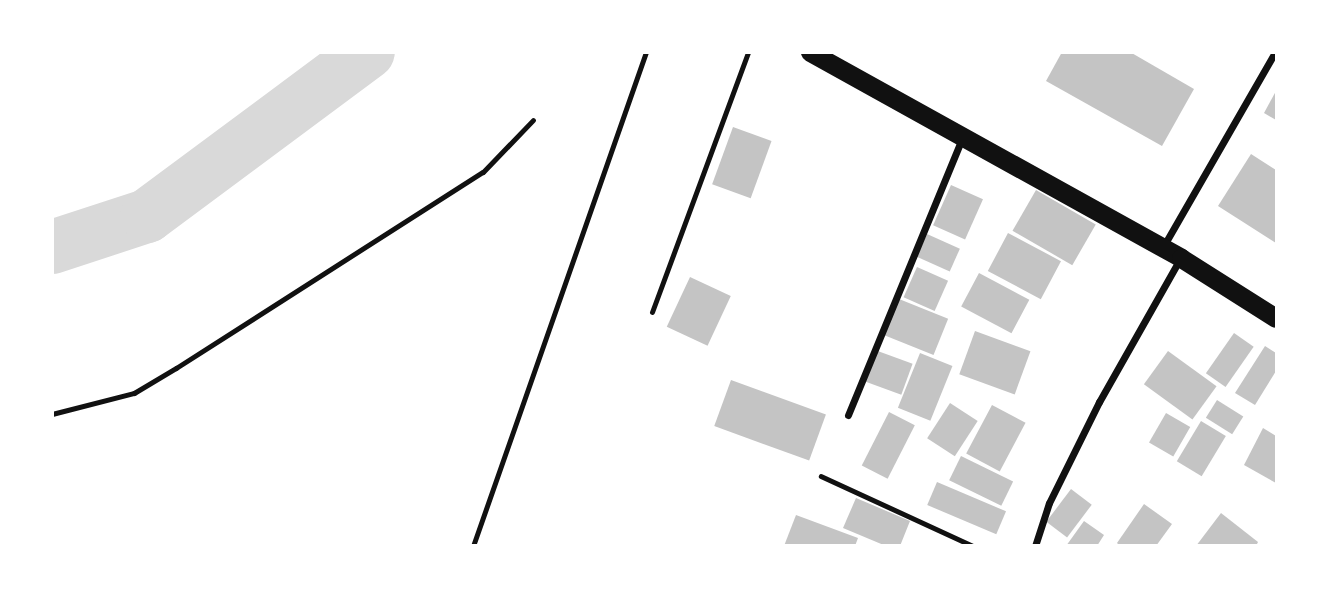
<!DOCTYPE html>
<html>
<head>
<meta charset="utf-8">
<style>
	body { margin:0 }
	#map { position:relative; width:1329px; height:598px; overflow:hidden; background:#fff; font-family:"Zilla Slab",serif }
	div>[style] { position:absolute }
	.river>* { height:54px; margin:-27px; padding:0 27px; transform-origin:27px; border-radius:27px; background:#d9d9d9 }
	.building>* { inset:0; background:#c4c4c4; transform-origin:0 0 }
	.path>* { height:4.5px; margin:-2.25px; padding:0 2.25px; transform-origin:2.25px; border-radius:2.25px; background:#111 }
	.service>* { height:5px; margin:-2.5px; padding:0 2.5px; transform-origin:2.5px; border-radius:2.5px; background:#111 }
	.minor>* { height:7px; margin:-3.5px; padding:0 3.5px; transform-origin:3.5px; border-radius:3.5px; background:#111 }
	.trunk>* { height:19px; margin:-9.5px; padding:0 9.5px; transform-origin:9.5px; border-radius:9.5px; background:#111 }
	span { translate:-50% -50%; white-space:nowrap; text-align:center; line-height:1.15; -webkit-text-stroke:7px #fff; paint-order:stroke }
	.frame { position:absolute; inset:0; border:54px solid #fff; pointer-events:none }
</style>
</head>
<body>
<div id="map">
	<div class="river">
		<i style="left:52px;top:247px;width:100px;rotate:-18.1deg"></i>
		<i style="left:147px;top:216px;width:275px;rotate:-36.6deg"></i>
	</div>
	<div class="building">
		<i style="clip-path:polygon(1062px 52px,1130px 52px,1194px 89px,1162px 146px,1046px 81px)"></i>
		<i style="clip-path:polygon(1276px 91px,1276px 120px,1264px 113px)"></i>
		<i style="left:733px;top:127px;width:41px;height:61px;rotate:20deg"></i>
		<i style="clip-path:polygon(1251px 154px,1276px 170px,1276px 243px,1218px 206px)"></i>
		<i style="left:951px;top:185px;width:35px;height:44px;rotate:24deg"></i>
		<i style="left:1036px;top:190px;width:69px;height:47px;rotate:30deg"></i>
		<i style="left:1008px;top:233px;width:60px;height:43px;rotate:28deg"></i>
		<i style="left:927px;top:234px;width:36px;height:25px;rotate:24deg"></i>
		<i style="left:917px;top:267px;width:34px;height:33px;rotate:24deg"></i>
		<i style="left:979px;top:273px;width:57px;height:38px;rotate:28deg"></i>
		<i style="left:690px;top:277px;width:45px;height:55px;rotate:25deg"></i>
		<i style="left:899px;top:299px;width:53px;height:39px;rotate:22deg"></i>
		<i style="left:975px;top:331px;width:59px;height:46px;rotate:20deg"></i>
		<i style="left:1234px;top:333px;width:24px;height:49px;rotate:35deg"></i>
		<i style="clip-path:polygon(1265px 346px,1276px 353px,1276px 371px,1255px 405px,1235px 393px)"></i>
		<i style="left:875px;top:350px;width:40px;height:33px;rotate:20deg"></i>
		<i style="left:1168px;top:351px;width:60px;height:41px;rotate:36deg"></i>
		<i style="left:920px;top:353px;width:35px;height:59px;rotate:22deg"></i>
		<i style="left:731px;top:380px;width:101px;height:49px;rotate:20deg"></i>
		<i style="left:1217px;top:400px;width:31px;height:21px;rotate:32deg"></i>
		<i style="left:950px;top:403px;width:33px;height:42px;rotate:33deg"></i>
		<i style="left:992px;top:405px;width:38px;height:55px;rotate:28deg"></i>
		<i style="left:889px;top:412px;width:29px;height:60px;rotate:27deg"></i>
		<i style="left:1166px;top:413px;width:28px;height:34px;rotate:30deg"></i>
		<i style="left:1201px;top:421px;width:29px;height:47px;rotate:31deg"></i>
		<i style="clip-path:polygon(1263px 428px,1276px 436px,1276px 483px,1244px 465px)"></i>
		<i style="left:961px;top:456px;width:58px;height:27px;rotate:26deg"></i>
		<i style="left:937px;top:482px;width:75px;height:25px;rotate:23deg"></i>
		<i style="left:1071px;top:489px;width:26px;height:41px;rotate:37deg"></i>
		<i style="clip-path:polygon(856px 498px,910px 521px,900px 546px,886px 546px,843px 528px)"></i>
		<i style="clip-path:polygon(1144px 504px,1172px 524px,1156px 546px,1120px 546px,1117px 543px)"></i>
		<i style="clip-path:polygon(1221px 513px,1258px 542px,1256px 546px,1196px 546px)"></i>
		<i style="clip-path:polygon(796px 515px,858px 538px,855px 546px,784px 546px)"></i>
		<i style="clip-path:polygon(1084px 521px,1104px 535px,1097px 546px,1066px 546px)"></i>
	</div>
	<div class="path">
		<i style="left:821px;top:476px;width:167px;rotate:24.7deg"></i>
	</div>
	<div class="service">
		<i style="left:652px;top:312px;width:277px;rotate:-69.7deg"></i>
		<i style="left:52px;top:414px;width:85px;rotate:-14.4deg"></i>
		<i style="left:134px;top:393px;width:49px;rotate:-30.8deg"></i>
		<i style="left:176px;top:368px;width:364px;rotate:-32.6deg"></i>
		<i style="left:483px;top:172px;width:72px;rotate:-46.1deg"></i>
		<i style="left:473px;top:546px;width:523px;rotate:-70.7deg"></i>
	</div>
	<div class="minor">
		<i style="left:1163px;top:247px;width:225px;rotate:-60.1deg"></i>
		<i style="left:848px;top:415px;width:300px;rotate:-67.6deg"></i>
		<i style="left:1035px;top:546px;width:45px;rotate:-72deg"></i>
		<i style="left:1049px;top:503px;width:113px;rotate:-63.7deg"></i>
		<i style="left:1099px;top:402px;width:164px;rotate:-60.5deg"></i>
	</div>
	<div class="trunk">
		<i style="left:810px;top:52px;width:424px;rotate:29deg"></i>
		<i style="left:1181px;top:258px;width:112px;rotate:32.3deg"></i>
	</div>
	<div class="frame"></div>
</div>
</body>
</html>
